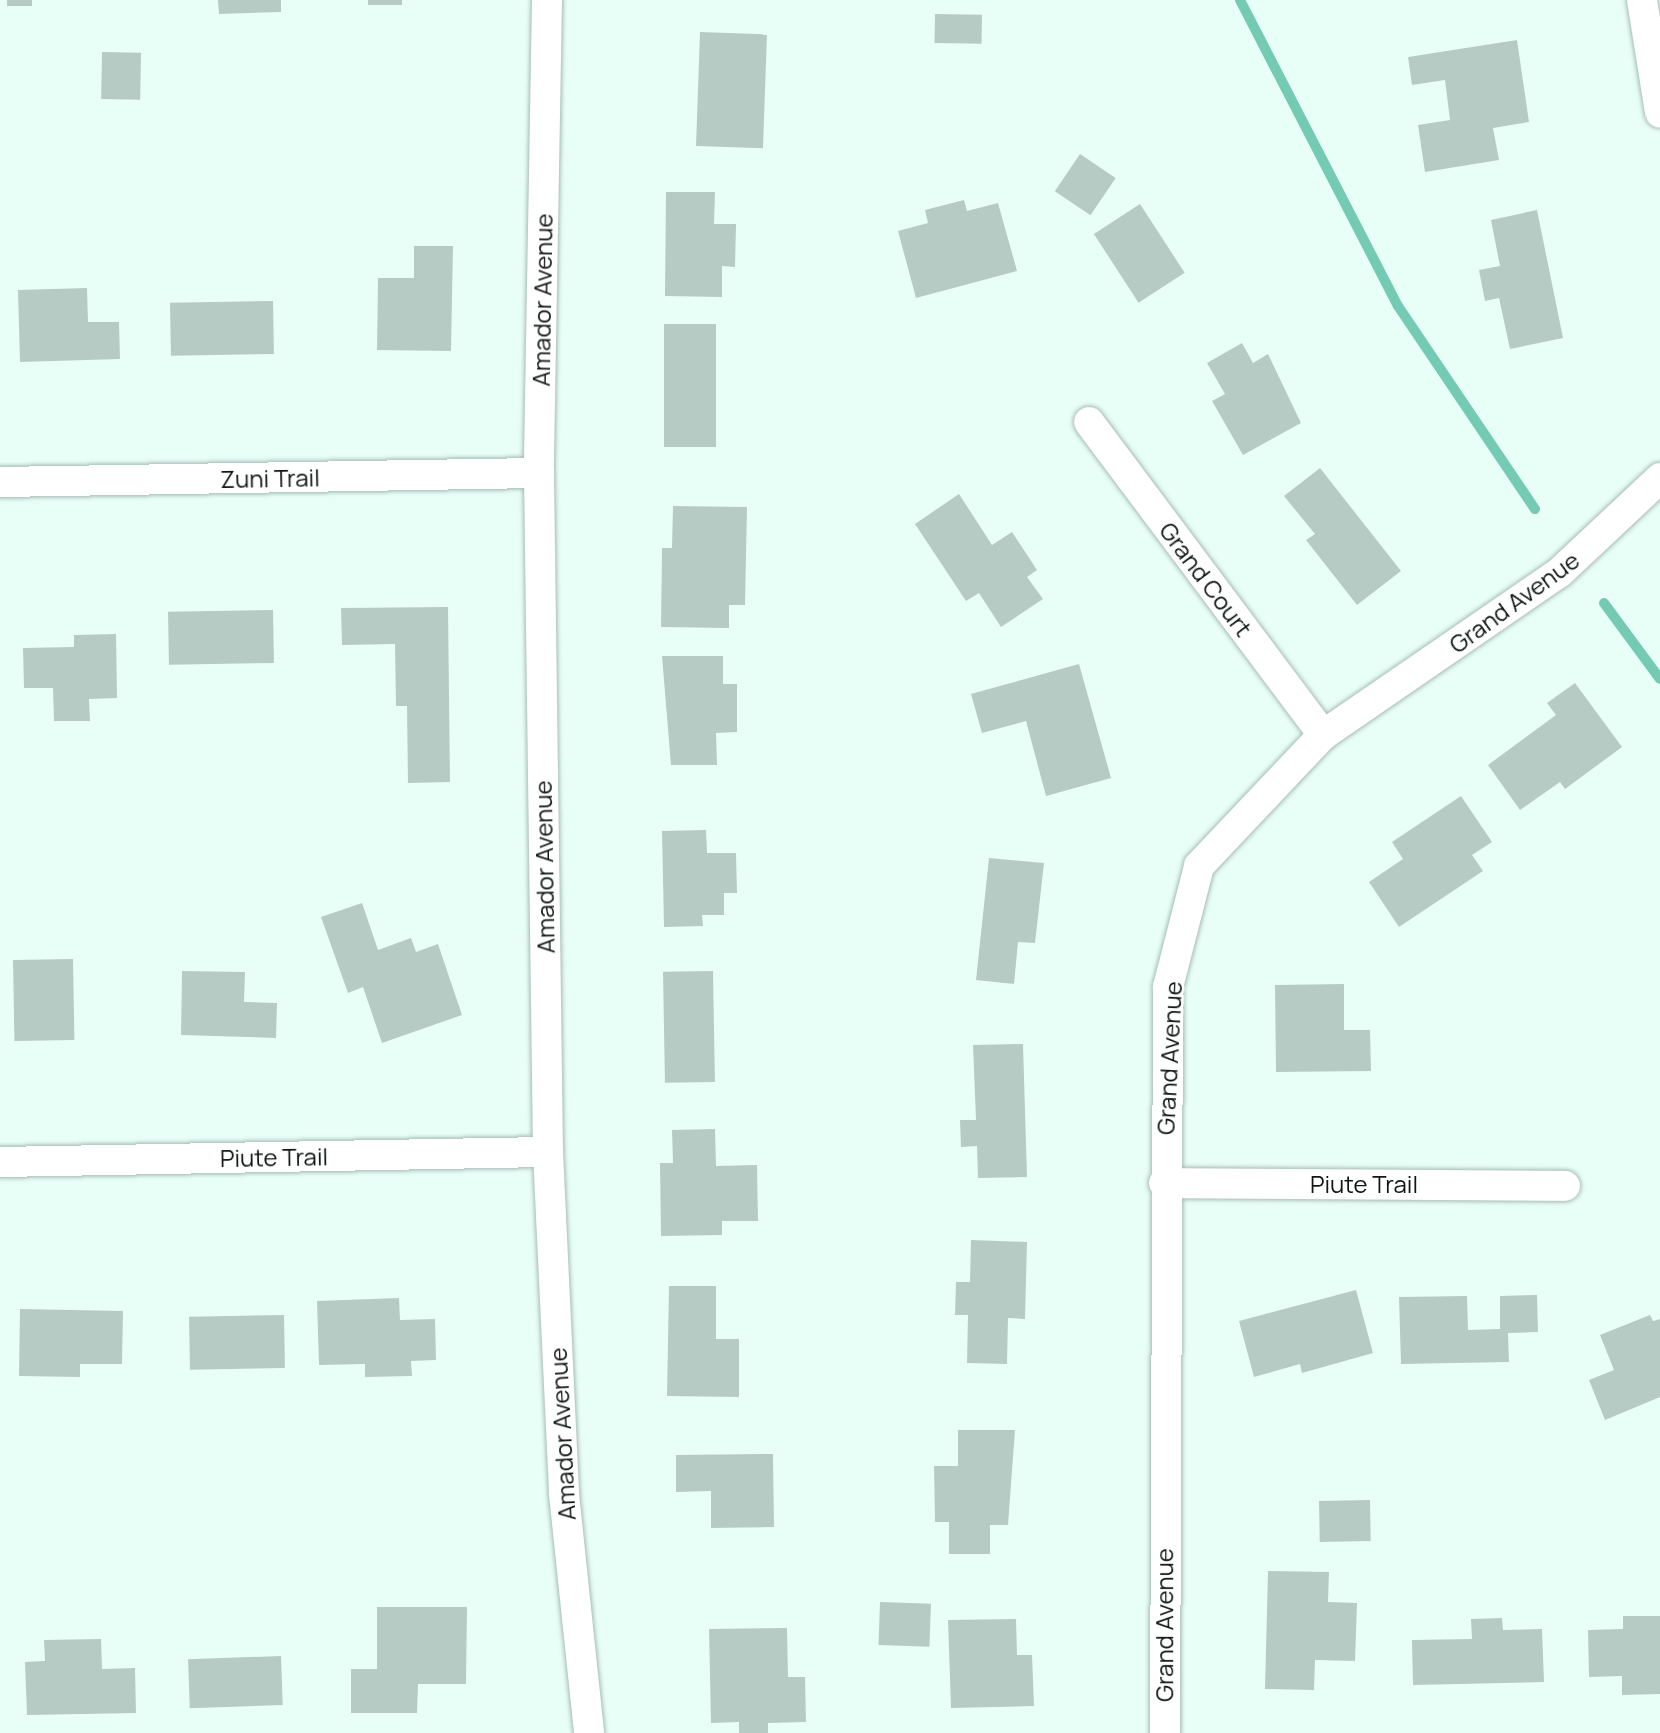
<!DOCTYPE html>
<html>
<head>
<meta charset="utf-8">
<style>
	body { margin:0 }
	#map { position:relative; width:1660px; height:1733px; overflow:hidden; background:#e8fff8; font-family:Manrope,sans-serif }
	div>[style] { position:absolute }
	.stream>* { height:10px; margin:-5px; padding:0 5px; transform-origin:5px; border-radius:5px; background:#75cab4 }
	.building>* { inset:0; background:#b6cbc4; transform-origin:0 0 }
	.roads { filter:drop-shadow(0 0 2px #a7bcb6) drop-shadow(0 0 2px #a7bcb6) }
	.minor>* { height:30px; margin:-15px; padding:0 15px; transform-origin:15px; border-radius:15px; background:#fff }
	span { translate:-50% -50%; white-space:nowrap; text-align:center; line-height:1.15; -webkit-text-stroke:5px #fff; paint-order:stroke }
	.street-label { font-size:24px; color:#0f1614 }
</style>
</head>
<body>
<div id="map">
	<div class="stream">
		<i style="left:1240px;top:0;width:344px;rotate:62.7deg"></i>
		<i style="left:1398px;top:306px;width:245px;rotate:56deg"></i>
		<i style="left:1604px;top:603px;width:94px;rotate:53.6deg"></i>
	</div>
	<div class="building">
		<i style="left:7px;top:0;width:25px;height:6px"></i>
		<i style="clip-path:polygon(218px 0,281px 0,281px 12px,219px 14px)"></i>
		<i style="left:368px;top:0;width:34px;height:5px"></i>
		<i style="left:935px;top:14px;width:47px;height:29px;rotate:1deg"></i>
		<i style="left:700px;top:32px;width:67px;height:114px;rotate:2deg"></i>
		<i style="clip-path:polygon(1517px 40px,1529px 122px,1493px 128px,1499px 160px,1425px 172px,1418px 125px,1450px 120px,1445px 80px,1412px 85px,1408px 57px)"></i>
		<i style="left:102px;top:52px;width:39px;height:47px;rotate:1deg"></i>
		<i style="left:1080px;top:154px;width:43px;height:45px;rotate:34deg"></i>
		<i style="clip-path:polygon(666px 192px,715px 192px,714px 224px,736px 224px,735px 267px,722px 266px,722px 297px,665px 296px)"></i>
		<i style="clip-path:polygon(964px 200px,967px 211px,998px 203px,1017px 271px,916px 298px,898px 231px,928px 223px,925px 210px)"></i>
		<i style="left:1140px;top:204px;width:82px;height:55px;rotate:57deg"></i>
		<i style="clip-path:polygon(1537px 210px,1563px 338px,1510px 349px,1499px 298px,1485px 301px,1479px 270px,1500px 266px,1491px 220px)"></i>
		<i style="clip-path:polygon(414px 246px,453px 246px,451px 351px,377px 350px,378px 278px,414px 278px)"></i>
		<i style="clip-path:polygon(87px 288px,88px 322px,119px 322px,120px 359px,20px 362px,18px 290px)"></i>
		<i style="left:273px;top:301px;width:53px;height:103px;rotate:89deg"></i>
		<i style="left:664px;top:324px;width:52px;height:123px"></i>
		<i style="clip-path:polygon(1242px 343px,1253px 363px,1268px 354px,1301px 423px,1243px 455px,1212px 401px,1225px 394px,1207px 363px)"></i>
		<i style="clip-path:polygon(1320px 468px,1401px 571px,1357px 605px,1306px 540px,1315px 534px,1284px 496px)"></i>
		<i style="clip-path:polygon(959px 494px,992px 545px,1012px 532px,1037px 570px,1027px 577px,1043px 599px,1001px 627px,979px 593px,966px 601px,915px 524px)"></i>
		<i style="clip-path:polygon(673px 506px,747px 507px,745px 605px,729px 605px,729px 628px,661px 627px,662px 548px,672px 548px)"></i>
		<i style="clip-path:polygon(448px 607px,450px 782px,408px 783px,407px 706px,396px 706px,395px 644px,342px 645px,341px 608px)"></i>
		<i style="left:273px;top:610px;width:53px;height:105px;rotate:89deg"></i>
		<i style="clip-path:polygon(116px 634px,117px 698px,89px 699px,90px 721px,54px 721px,53px 688px,24px 688px,23px 648px,74px 647px,74px 635px)"></i>
		<i style="clip-path:polygon(662px 656px,723px 656px,723px 684px,737px 684px,737px 732px,716px 733px,717px 765px,671px 765px)"></i>
		<i style="clip-path:polygon(1079px 664px,1111px 778px,1046px 796px,1026px 721px,982px 733px,971px 694px)"></i>
		<i style="clip-path:polygon(1575px 683px,1622px 747px,1565px 789px,1560px 782px,1520px 810px,1488px 765px,1556px 715px,1547px 703px)"></i>
		<i style="clip-path:polygon(1461px 796px,1492px 842px,1472px 855px,1483px 871px,1399px 927px,1369px 882px,1403px 859px,1392px 842px)"></i>
		<i style="clip-path:polygon(706px 830px,707px 853px,736px 853px,737px 893px,724px 893px,724px 915px,702px 915px,703px 926px,664px 927px,662px 831px)"></i>
		<i style="clip-path:polygon(989px 858px,1044px 863px,1035px 943px,1018px 942px,1014px 984px,976px 980px)"></i>
		<i style="clip-path:polygon(362px 903px,378px 950px,411px 938px,416px 952px,438px 944px,462px 1015px,382px 1043px,363px 987px,348px 993px,321px 917px)"></i>
		<i style="left:73px;top:959px;width:81px;height:60px;rotate:89deg"></i>
		<i style="clip-path:polygon(182px 971px,245px 972px,244px 1002px,277px 1003px,276px 1038px,181px 1035px)"></i>
		<i style="left:713px;top:971px;width:111px;height:50px;rotate:89deg"></i>
		<i style="clip-path:polygon(1344px 984px,1344px 1030px,1370px 1030px,1371px 1071px,1276px 1072px,1275px 985px)"></i>
		<i style="clip-path:polygon(1023px 1044px,1027px 1177px,978px 1178px,977px 1146px,961px 1147px,960px 1120px,976px 1120px,973px 1045px)"></i>
		<i style="clip-path:polygon(715px 1129px,716px 1166px,757px 1165px,758px 1221px,722px 1221px,722px 1235px,661px 1236px,660px 1163px,673px 1163px,672px 1130px)"></i>
		<i style="clip-path:polygon(971px 1240px,1027px 1242px,1025px 1319px,1008px 1318px,1007px 1364px,967px 1363px,968px 1315px,955px 1315px,956px 1282px,970px 1282px)"></i>
		<i style="clip-path:polygon(669px 1286px,716px 1286px,716px 1339px,739px 1339px,739px 1397px,667px 1396px)"></i>
		<i style="clip-path:polygon(1356px 1290px,1373px 1353px,1302px 1373px,1300px 1364px,1254px 1377px,1239px 1321px)"></i>
		<i style="clip-path:polygon(1537px 1295px,1538px 1332px,1508px 1333px,1509px 1362px,1401px 1364px,1399px 1297px,1467px 1296px,1468px 1330px,1500px 1329px,1500px 1296px)"></i>
		<i style="clip-path:polygon(399px 1298px,400px 1320px,435px 1319px,436px 1360px,411px 1361px,412px 1376px,365px 1377px,365px 1364px,319px 1365px,317px 1301px)"></i>
		<i style="clip-path:polygon(20px 1309px,123px 1311px,122px 1364px,80px 1364px,80px 1377px,19px 1376px)"></i>
		<i style="left:284px;top:1315px;width:53px;height:95px;rotate:89deg"></i>
		<i style="clip-path:polygon(1650px 1315px,1653px 1321px,1660px 1319px,1660px 1397px,1605px 1420px,1589px 1380px,1614px 1370px,1600px 1335px)"></i>
		<i style="clip-path:polygon(958px 1430px,1015px 1430px,1008px 1525px,990px 1525px,990px 1554px,949px 1554px,949px 1522px,935px 1522px,934px 1466px,958px 1466px)"></i>
		<i style="clip-path:polygon(773px 1454px,774px 1527px,711px 1528px,711px 1491px,676px 1492px,676px 1455px)"></i>
		<i style="left:1370px;top:1500px;width:41px;height:51px;rotate:89deg"></i>
		<i style="clip-path:polygon(1268px 1571px,1329px 1572px,1328px 1602px,1357px 1603px,1355px 1661px,1315px 1660px,1314px 1690px,1265px 1689px)"></i>
		<i style="left:880px;top:1602px;width:51px;height:43px;rotate:2deg"></i>
		<i style="clip-path:polygon(377px 1607px,467px 1607px,466px 1684px,418px 1684px,417px 1713px,351px 1713px,351px 1669px,377px 1669px)"></i>
		<i style="clip-path:polygon(1623px 1616px,1660px 1616px,1660px 1694px,1622px 1695px,1622px 1676px,1589px 1677px,1588px 1630px,1623px 1629px)"></i>
		<i style="clip-path:polygon(1502px 1618px,1503px 1630px,1542px 1629px,1544px 1682px,1413px 1685px,1412px 1640px,1472px 1639px,1471px 1619px)"></i>
		<i style="clip-path:polygon(1016px 1619px,1017px 1655px,1032px 1655px,1034px 1706px,951px 1708px,948px 1620px)"></i>
		<i style="clip-path:polygon(787px 1628px,788px 1677px,805px 1677px,806px 1722px,768px 1723px,768px 1733px,739px 1733px,739px 1722px,711px 1723px,709px 1629px)"></i>
		<i style="clip-path:polygon(101px 1639px,102px 1669px,135px 1668px,136px 1713px,27px 1715px,25px 1662px,45px 1661px,44px 1640px)"></i>
		<i style="left:281px;top:1656px;width:49px;height:93px;rotate:88deg"></i>
	</div>
	<div class="roads">
		<div class="minor">
			<i style="left:547px;top:0;width:473px;rotate:91deg"></i>
			<i style="left:539px;top:473px;width:679px;rotate:89.24deg"></i>
			<i style="left:548px;top:1152px;width:342px;rotate:87.3deg"></i>
			<i style="left:564px;top:1494px;width:240px;rotate:84deg"></i>
			<i style="left:1642px;top:0;width:114px;rotate:80.9deg"></i>
			<i style="left:1089px;top:422px;width:391px;rotate:53.2deg"></i>
			<i style="left:0;top:482px;width:539px;rotate:-0.96deg"></i>
			<i style="left:0;top:1162px;width:548px;rotate:-1.05deg"></i>
			<i style="left:1164px;top:1183px;width:401px;rotate:0.4deg"></i>
			<i style="left:1165px;top:1733px;width:746px;rotate:-89.77deg"></i>
			<i style="left:1168px;top:987px;width:125px;rotate:-75.6deg"></i>
			<i style="left:1199px;top:866px;width:180px;rotate:-46.6deg"></i>
			<i style="left:1323px;top:735px;width:286px;rotate:-34.5deg"></i>
			<i style="left:1559px;top:573px;width:139px;rotate:-43.2deg"></i>
		</div>
	</div>
	<div class="street-label">
		<span style="left:542px;top:300px;rotate:-89deg">Amador Avenue</span>
		<span style="left:270px;top:478px;rotate:-1deg">Zuni Trail</span>
		<span style="left:1206px;top:579px;rotate:53deg">Grand Court</span>
		<span style="left:1514px;top:602px;rotate:-36deg">Grand Avenue</span>
		<span style="left:544px;top:867px;rotate:-91deg">Amador Avenue</span>
		<span style="left:1169px;top:1058px;rotate:-87deg">Grand Avenue</span>
		<span style="left:274px;top:1157px;rotate:-1deg">Piute Trail</span>
		<span style="left:1364px;top:1184px">Piute Trail</span>
		<span style="left:562px;top:1434px;rotate:-93deg">Amador Avenue</span>
		<span style="left:1164px;top:1625px;rotate:-90deg">Grand Avenue</span>
	</div>
</div>
</body>
</html>
